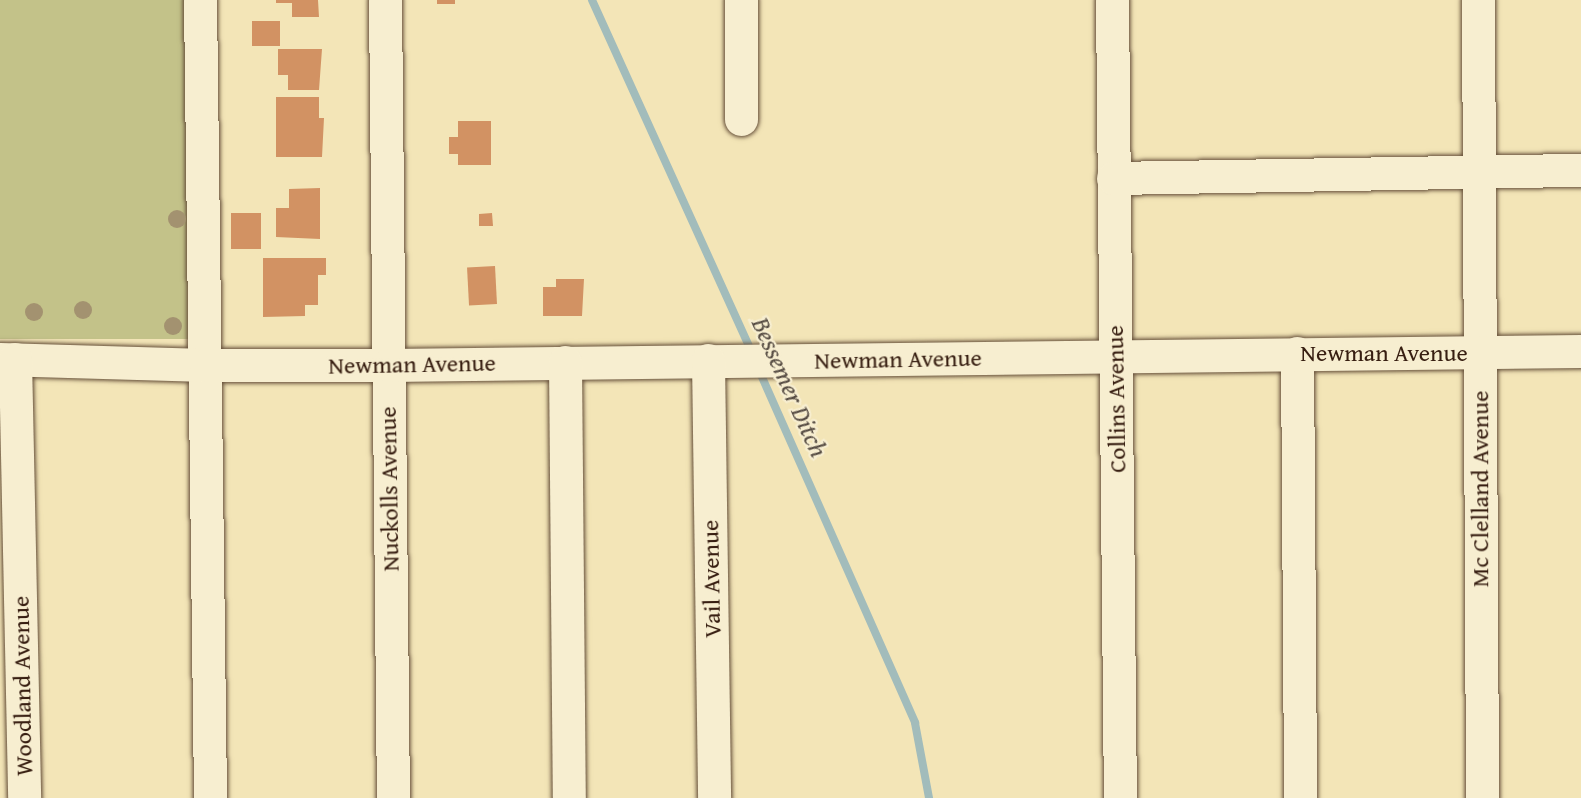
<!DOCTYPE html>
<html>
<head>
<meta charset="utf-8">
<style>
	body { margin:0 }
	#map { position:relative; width:1581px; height:798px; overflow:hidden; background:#f3e5b7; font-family:"Gentium Book Plus",serif }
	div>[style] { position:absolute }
	.green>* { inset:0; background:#c3c289; transform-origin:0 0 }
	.stream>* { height:8px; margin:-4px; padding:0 4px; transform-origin:4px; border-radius:4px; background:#a2bcbb }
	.building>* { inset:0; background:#d29263; transform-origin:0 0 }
	.roads { filter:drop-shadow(0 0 2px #66503a) drop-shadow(0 0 2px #66503a) }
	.minor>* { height:33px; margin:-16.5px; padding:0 16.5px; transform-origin:16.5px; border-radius:16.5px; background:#f7eed0 }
	.trees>* { width:18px; height:18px; margin:-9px; border-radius:50%; background:#a39270 }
	span { translate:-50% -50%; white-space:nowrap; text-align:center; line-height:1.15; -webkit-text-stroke:4.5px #f7eed0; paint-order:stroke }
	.street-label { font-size:24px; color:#371e11 }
	.water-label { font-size:26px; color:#574d44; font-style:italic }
</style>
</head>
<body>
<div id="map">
	<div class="green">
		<i style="left:0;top:0;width:188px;height:339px"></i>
	</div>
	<div class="stream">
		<i style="left:592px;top:0;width:385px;rotate:65.6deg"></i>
		<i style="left:758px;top:368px;width:388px;rotate:66.1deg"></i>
		<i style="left:915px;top:723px;width:76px;rotate:79.4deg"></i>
	</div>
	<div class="building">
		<i style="clip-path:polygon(276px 0,318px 0,319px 17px,292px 17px,292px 3px,276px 3px)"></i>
		<i style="left:437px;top:0;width:18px;height:4px"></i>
		<i style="left:252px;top:21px;width:28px;height:25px"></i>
		<i style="clip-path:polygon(278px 49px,322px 49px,319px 90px,288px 90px,288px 75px,278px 75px)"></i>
		<i style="clip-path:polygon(276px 97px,319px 97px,319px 118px,324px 118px,322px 157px,276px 157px)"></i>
		<i style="clip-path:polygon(458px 121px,491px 121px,491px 165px,458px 165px,458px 154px,449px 154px,449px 137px,458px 137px)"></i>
		<i style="clip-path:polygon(320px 188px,320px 239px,276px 237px,276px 208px,289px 208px,289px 189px)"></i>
		<i style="left:231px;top:213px;width:30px;height:36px"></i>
		<i style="clip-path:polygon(492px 213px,493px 226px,479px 226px,479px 214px)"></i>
		<i style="clip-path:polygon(263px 258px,326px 258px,326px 275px,318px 275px,318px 305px,305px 305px,305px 316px,263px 317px)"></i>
		<i style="left:495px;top:266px;width:38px;height:28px;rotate:87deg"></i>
		<i style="clip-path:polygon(556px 279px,584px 279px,582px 316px,543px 316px,543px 287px,556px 287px)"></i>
	</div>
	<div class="roads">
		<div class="minor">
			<i style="left:200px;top:0;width:798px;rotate:89.28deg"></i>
			<i style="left:385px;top:0;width:798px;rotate:89.43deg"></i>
			<i style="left:1112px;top:0;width:798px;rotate:89.43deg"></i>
			<i style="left:1478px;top:0;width:798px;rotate:89.71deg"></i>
			<i style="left:741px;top:119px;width:119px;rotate:-90deg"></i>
			<i style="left:1113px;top:178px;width:468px;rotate:-1deg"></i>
			<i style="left:1297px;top:353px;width:445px;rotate:89.6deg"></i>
			<i style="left:0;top:359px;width:206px;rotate:1.7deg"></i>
			<i style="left:206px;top:365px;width:182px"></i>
			<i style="left:388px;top:365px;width:1193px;rotate:-0.67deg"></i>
			<i style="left:15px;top:359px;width:439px;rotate:88.8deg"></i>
			<i style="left:708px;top:360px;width:438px;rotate:89.2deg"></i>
			<i style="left:565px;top:362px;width:436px;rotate:89.5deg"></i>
		</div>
	</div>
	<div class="trees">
		<i style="left:177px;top:219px"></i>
		<i style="left:83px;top:310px"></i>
		<i style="left:34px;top:312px"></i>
		<i style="left:173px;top:326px"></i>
	</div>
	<div class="street-label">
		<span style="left:1384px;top:353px">Newman Avenue</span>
		<span style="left:898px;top:359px;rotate:-1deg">Newman Avenue</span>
		<span style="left:412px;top:364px;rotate:-1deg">Newman Avenue</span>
		<span style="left:1116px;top:399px;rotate:-91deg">Collins Avenue</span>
		<span style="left:389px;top:489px;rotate:-91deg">Nuckolls Avenue</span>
		<span style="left:1480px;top:489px;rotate:-90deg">Mc Clelland Avenue</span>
		<span style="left:711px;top:579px;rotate:-91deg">Vail Avenue</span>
		<span style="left:22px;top:686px;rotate:-91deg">Woodland Avenue</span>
	</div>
	<div class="water-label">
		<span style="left:790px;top:387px;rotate:66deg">Bessemer Ditch</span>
	</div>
</div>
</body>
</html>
